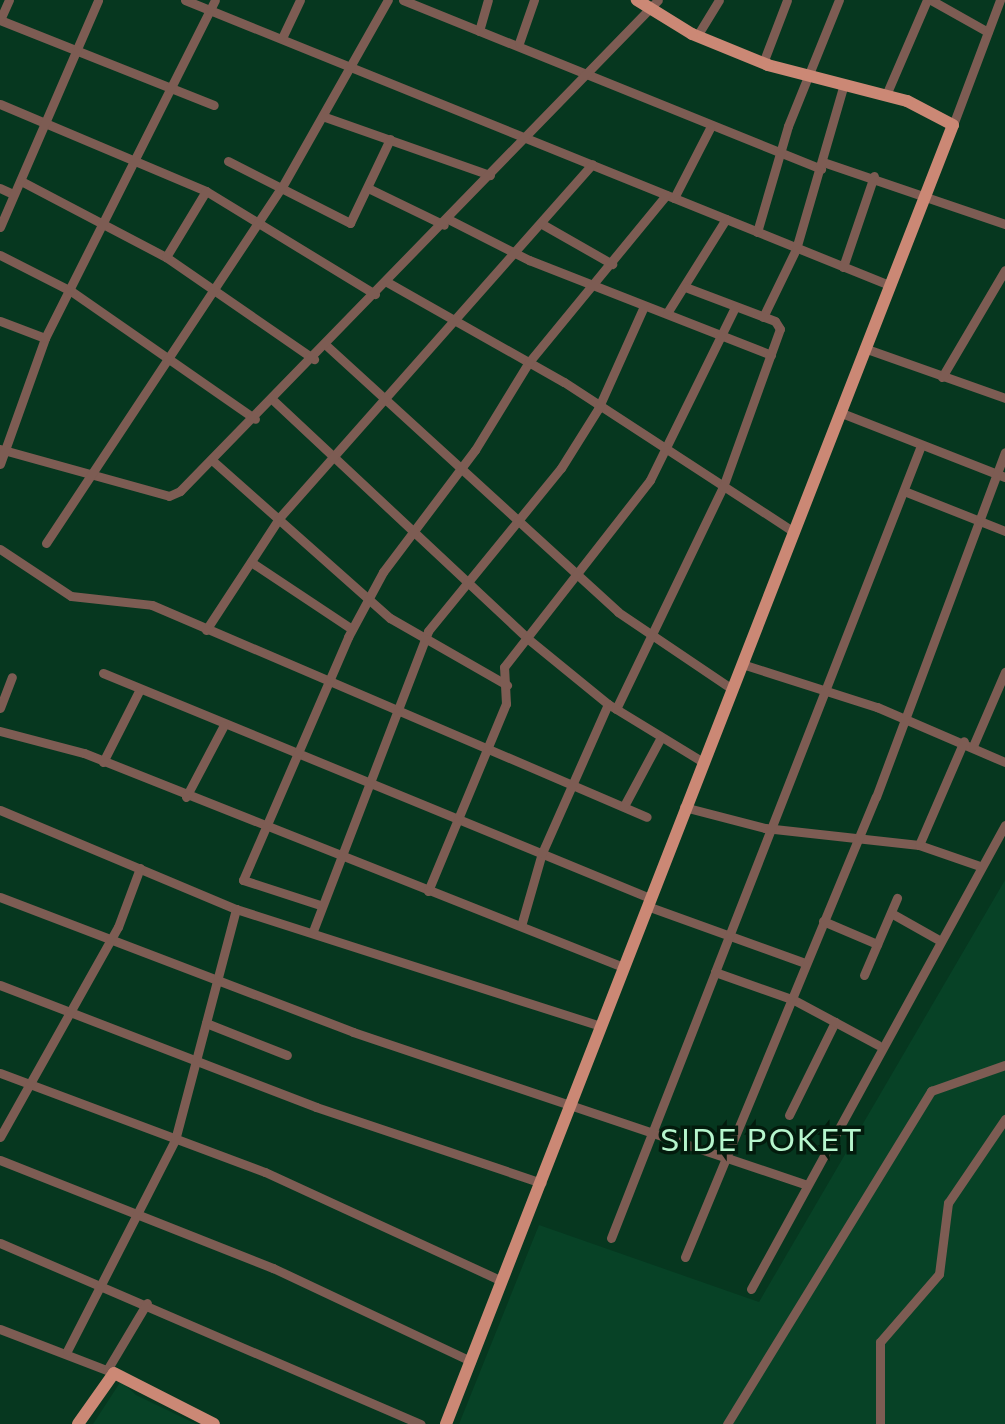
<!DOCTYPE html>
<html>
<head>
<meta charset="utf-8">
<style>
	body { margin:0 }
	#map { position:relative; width:1005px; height:1424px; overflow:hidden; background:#06371f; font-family:Commissioner,sans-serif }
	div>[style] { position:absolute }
	.built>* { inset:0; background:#074226 }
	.minor>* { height:9px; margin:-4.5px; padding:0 4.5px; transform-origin:4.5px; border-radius:4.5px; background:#7d5c53 }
	.major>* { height:12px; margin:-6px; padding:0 6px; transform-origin:6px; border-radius:6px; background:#cb8875 }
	span { translate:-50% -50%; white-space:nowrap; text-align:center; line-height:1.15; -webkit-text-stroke:7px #031b0d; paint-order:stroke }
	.neighbourhood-label { font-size:32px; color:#b6f6cd; letter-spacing:2px }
</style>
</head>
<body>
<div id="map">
	<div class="built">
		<i style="clip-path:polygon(1005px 880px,1005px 1424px,459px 1424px,539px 1225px,759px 1302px)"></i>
		<i style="clip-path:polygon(121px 1381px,136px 1395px,196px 1424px,93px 1424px)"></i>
	</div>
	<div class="minor">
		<i style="left:185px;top:0;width:760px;rotate:22.04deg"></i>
		<i style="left:403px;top:0;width:451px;rotate:22deg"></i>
		<i style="left:931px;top:0;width:65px;rotate:29.3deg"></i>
		<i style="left:0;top:20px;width:230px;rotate:21.7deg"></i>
		<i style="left:0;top:20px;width:22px;rotate:-66deg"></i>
		<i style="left:479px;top:31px;width:32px;rotate:-74deg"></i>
		<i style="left:697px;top:36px;width:42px;rotate:-58.6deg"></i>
		<i style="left:282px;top:38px;width:42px;rotate:-64.7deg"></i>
		<i style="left:519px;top:43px;width:46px;rotate:-70.8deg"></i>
		<i style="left:763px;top:63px;width:67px;rotate:-69.1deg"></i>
		<i style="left:886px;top:95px;width:103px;rotate:-66.7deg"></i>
		<i style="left:0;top:104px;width:224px;rotate:22.9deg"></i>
		<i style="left:206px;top:191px;width:198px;rotate:31.4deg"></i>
		<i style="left:325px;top:117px;width:175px;rotate:19.4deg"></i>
		<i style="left:953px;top:125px;width:134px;rotate:-69.4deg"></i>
		<i style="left:228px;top:161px;width:137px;rotate:26.9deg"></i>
		<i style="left:350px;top:223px;width:93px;rotate:-64.5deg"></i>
		<i style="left:823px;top:162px;width:192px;rotate:18.8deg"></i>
		<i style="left:21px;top:181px;width:164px;rotate:27.7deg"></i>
		<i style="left:166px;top:257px;width:180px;rotate:34.6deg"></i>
		<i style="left:0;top:188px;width:14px;rotate:25deg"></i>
		<i style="left:370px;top:189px;width:82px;rotate:25.9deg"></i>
		<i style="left:674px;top:198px;width:79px;rotate:-62.8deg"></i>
		<i style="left:450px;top:220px;width:89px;rotate:26.9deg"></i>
		<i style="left:529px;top:260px;width:260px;rotate:21.4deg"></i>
		<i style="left:542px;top:224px;width:81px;rotate:29.7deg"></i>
		<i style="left:0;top:227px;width:247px;rotate:-66.6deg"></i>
		<i style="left:757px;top:232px;width:110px;rotate:-73.7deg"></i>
		<i style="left:788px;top:126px;width:136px;rotate:-68deg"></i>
		<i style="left:0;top:255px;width:80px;rotate:26.9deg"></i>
		<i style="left:71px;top:291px;width:224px;rotate:34.8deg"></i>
		<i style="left:166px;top:257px;width:77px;rotate:-58.8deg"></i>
		<i style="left:843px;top:267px;width:96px;rotate:-71.2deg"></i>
		<i style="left:387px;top:282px;width:203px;rotate:29.5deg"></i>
		<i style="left:564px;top:382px;width:275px;rotate:33.1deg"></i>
		<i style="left:667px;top:313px;width:111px;rotate:-57.9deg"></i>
		<i style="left:763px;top:317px;width:76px;rotate:-64.1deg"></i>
		<i style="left:796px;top:249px;width:169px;rotate:-73.8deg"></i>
		<i style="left:0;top:321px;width:48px;rotate:20.7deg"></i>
		<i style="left:327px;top:346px;width:394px;rotate:42.4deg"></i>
		<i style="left:618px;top:612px;width:138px;rotate:34deg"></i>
		<i style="left:864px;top:348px;width:150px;rotate:19.5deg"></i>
		<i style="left:942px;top:377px;width:124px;rotate:-59.5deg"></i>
		<i style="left:274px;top:401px;width:347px;rotate:43.1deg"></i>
		<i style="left:527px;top:638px;width:104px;rotate:39.2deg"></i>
		<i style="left:608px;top:704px;width:111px;rotate:31.4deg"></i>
		<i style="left:839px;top:412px;width:178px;rotate:21.4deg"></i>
		<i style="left:0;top:449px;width:175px;rotate:15.5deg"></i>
		<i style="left:169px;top:496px;width:12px;rotate:-24deg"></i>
		<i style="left:180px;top:491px;width:685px;rotate:-45.77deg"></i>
		<i style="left:213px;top:461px;width:237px;rotate:41.6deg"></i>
		<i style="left:390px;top:618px;width:135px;rotate:29.8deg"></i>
		<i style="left:0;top:464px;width:134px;rotate:-70.3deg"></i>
		<i style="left:45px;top:338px;width:378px;rotate:-63.3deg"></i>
		<i style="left:904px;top:491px;width:109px;rotate:21.6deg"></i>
		<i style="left:46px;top:543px;width:427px;rotate:-56.5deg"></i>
		<i style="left:282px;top:187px;width:215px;rotate:-60.5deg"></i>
		<i style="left:0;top:549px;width:85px;rotate:33.5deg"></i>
		<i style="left:71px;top:596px;width:81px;rotate:6.3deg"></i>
		<i style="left:152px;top:605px;width:538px;rotate:23.18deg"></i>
		<i style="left:251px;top:562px;width:121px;rotate:33.6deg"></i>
		<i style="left:206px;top:630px;width:135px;rotate:-56.8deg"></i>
		<i style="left:280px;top:517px;width:471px;rotate:-48.5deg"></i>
		<i style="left:742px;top:664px;width:142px;rotate:17.7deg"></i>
		<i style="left:877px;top:707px;width:139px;rotate:23.3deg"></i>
		<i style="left:103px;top:673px;width:591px;rotate:22.36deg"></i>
		<i style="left:0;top:708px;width:33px;rotate:-69deg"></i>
		<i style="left:616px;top:709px;width:246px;rotate:-64.3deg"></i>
		<i style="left:723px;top:487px;width:168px;rotate:-70.2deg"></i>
		<i style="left:780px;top:329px;width:9px;rotate:-122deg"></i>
		<i style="left:775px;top:321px;width:96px;rotate:-159.3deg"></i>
		<i style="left:0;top:731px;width:87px;rotate:14.7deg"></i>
		<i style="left:84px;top:753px;width:580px;rotate:21.65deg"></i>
		<i style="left:973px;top:746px;width:81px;rotate:-66.6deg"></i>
		<i style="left:103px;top:762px;width:80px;rotate:-63.1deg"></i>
		<i style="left:186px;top:797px;width:81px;rotate:-62.2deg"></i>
		<i style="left:624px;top:806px;width:78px;rotate:-61.8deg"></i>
		<i style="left:684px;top:807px;width:84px;rotate:14.5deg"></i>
		<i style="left:765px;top:828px;width:155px;rotate:6.3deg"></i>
		<i style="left:919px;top:845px;width:65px;rotate:19deg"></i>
		<i style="left:0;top:810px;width:256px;rotate:22.8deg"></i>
		<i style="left:236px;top:909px;width:383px;rotate:17.8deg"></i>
		<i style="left:919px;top:845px;width:113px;rotate:-66.6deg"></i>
		<i style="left:428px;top:891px;width:203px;rotate:-67.4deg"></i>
		<i style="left:506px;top:704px;width:37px;rotate:-93deg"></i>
		<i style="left:504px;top:667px;width:237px;rotate:-52deg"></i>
		<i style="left:650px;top:480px;width:193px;rotate:-63.8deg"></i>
		<i style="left:0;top:897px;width:378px;rotate:20.9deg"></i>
		<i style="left:353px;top:1032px;width:477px;rotate:18.6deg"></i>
		<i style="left:320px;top:905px;width:81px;rotate:-162deg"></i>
		<i style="left:243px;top:880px;width:265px;rotate:-66.6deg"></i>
		<i style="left:348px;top:637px;width:74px;rotate:-61.7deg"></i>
		<i style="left:383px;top:572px;width:153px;rotate:-53deg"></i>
		<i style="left:475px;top:450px;width:103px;rotate:-58.5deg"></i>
		<i style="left:529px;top:362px;width:216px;rotate:-50.6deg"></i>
		<i style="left:647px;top:906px;width:168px;rotate:19.8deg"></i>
		<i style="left:891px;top:913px;width:55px;rotate:29.4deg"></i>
		<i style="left:823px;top:921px;width:59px;rotate:23.1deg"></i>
		<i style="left:521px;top:926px;width:76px;rotate:-74deg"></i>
		<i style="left:542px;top:853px;width:163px;rotate:-66.1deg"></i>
		<i style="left:313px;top:931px;width:321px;rotate:-69deg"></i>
		<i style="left:428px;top:631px;width:210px;rotate:-50.8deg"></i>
		<i style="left:561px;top:468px;width:70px;rotate:-57.9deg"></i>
		<i style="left:598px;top:409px;width:113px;rotate:-65.9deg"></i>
		<i style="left:715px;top:972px;width:563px;rotate:-68.63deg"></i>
		<i style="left:864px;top:975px;width:84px;rotate:-66.8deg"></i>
		<i style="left:0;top:985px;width:339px;rotate:21.1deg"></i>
		<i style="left:316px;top:1107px;width:238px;rotate:18.6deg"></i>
		<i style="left:206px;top:1023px;width:87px;rotate:21.6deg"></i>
		<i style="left:0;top:1073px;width:283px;rotate:20.5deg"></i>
		<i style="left:265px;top:1172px;width:261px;rotate:24.7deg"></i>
		<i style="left:789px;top:1115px;width:104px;rotate:-63.7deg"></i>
		<i style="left:0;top:1137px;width:241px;rotate:-60.7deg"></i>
		<i style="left:118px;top:927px;width:63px;rotate:-69.6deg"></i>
		<i style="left:0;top:1160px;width:294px;rotate:21.6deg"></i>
		<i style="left:273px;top:1268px;width:219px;rotate:25.2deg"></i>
		<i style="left:611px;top:1238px;width:286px;rotate:-68.6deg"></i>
		<i style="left:715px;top:972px;width:84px;rotate:19.5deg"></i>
		<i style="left:794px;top:1000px;width:95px;rotate:28.2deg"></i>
		<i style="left:0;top:1243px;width:458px;rotate:23.3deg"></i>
		<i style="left:685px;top:1257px;width:498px;rotate:-67.5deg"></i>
		<i style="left:876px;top:797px;width:368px;rotate:-69.5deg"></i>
		<i style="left:751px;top:1289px;width:529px;rotate:-61.3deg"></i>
		<i style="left:0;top:1329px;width:122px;rotate:21.1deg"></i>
		<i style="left:67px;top:1351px;width:237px;rotate:-62.9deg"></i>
		<i style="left:175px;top:1140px;width:239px;rotate:-75.2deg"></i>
		<i style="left:107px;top:1370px;width:78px;rotate:-59.2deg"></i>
		<i style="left:727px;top:1424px;width:391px;rotate:-58.5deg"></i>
		<i style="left:931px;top:1091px;width:78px;rotate:-19.4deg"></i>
		<i style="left:880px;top:1424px;width:82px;rotate:-90deg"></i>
		<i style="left:880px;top:1342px;width:90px;rotate:-49.1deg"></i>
		<i style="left:939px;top:1274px;width:72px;rotate:-82.8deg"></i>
		<i style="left:948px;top:1203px;width:102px;rotate:-55.8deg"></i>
	</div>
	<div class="major">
		<i style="left:78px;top:1424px;width:62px;rotate:-54.8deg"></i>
		<i style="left:114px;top:1373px;width:112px;rotate:27deg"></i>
		<i style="left:446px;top:1424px;width:1394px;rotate:-68.68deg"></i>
		<i style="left:953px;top:125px;width:52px;rotate:-152.4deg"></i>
		<i style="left:907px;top:101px;width:144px;rotate:-165.5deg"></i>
		<i style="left:768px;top:65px;width:82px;rotate:-157.8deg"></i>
		<i style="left:692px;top:34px;width:65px;rotate:-148.3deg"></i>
	</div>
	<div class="neighbourhood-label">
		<span style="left:762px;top:1138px">SIDE POKET</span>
	</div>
</div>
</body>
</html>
